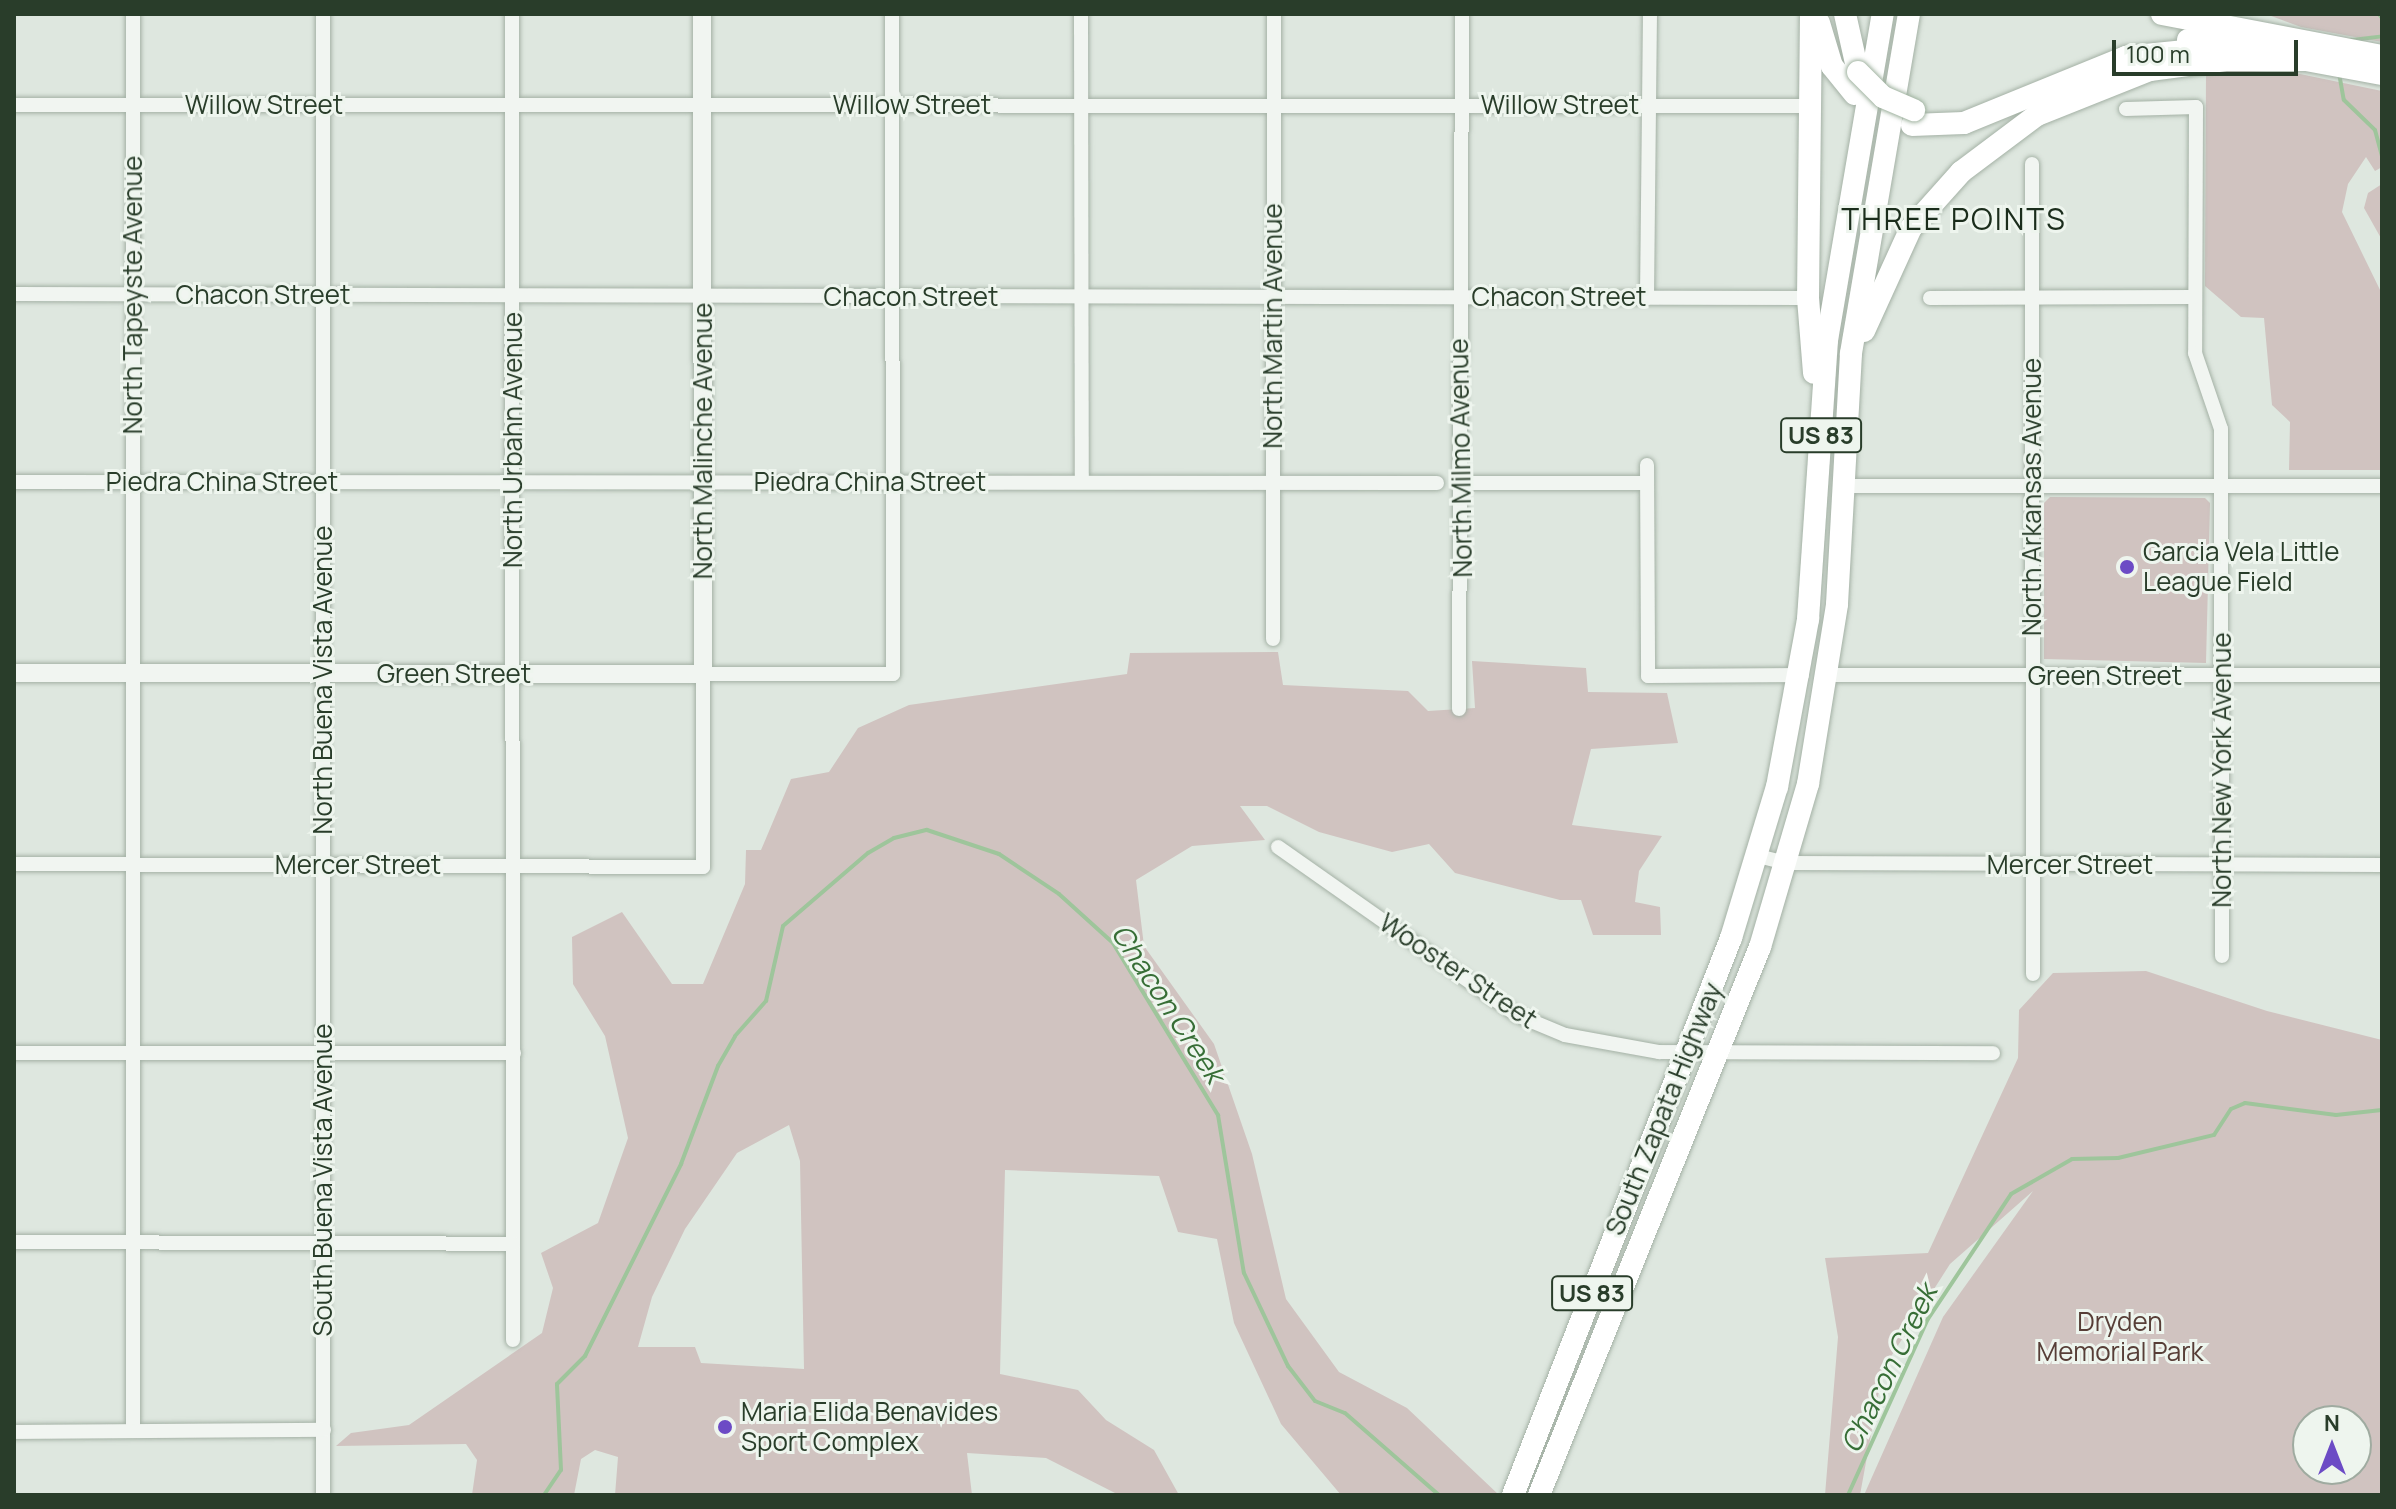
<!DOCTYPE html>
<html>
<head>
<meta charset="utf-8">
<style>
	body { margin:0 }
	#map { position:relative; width:2396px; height:1509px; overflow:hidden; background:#dee7df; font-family:Manrope,sans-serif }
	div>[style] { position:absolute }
	.green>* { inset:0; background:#d0c3c0 }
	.stream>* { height:4px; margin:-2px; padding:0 2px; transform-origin:2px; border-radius:2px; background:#9ec59b }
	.roads { filter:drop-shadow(0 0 2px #a4b1a5) drop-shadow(0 0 2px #a4b1a5) }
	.minor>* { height:14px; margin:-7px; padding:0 7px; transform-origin:7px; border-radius:7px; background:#f1f5f1 }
	.tertiary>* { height:18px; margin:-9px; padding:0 9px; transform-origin:9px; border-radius:9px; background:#f1f5f1 }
	.primary>* { height:22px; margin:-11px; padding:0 11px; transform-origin:11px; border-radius:11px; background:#fff }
	.bridges { filter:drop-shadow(0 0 2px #9fb29f) drop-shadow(0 0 2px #9fb29f) }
	.primary-bridge>* { height:22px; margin:-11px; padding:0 11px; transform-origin:11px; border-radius:11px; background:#fff }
	.dots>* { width:22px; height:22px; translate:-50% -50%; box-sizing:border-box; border:4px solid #eef5ee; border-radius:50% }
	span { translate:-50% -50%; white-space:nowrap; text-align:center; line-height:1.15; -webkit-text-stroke:6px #eef5ee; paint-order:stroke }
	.shield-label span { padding:2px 6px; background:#eef5ee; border:2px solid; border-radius:6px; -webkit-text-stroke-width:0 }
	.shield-label { font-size:24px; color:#293d2a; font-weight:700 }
	.street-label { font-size:26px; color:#293d2a }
	.poi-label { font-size:26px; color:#293d2a }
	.left { translate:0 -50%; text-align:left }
	.park-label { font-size:26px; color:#573e37 }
	.water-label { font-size:28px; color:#376e36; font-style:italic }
	.quarter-label { font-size:30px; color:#1b2d1c; letter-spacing:2px }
	.frame { position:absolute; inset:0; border:16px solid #293d2a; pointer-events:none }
	.north { position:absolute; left:2292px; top:1405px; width:80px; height:80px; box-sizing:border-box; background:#eef5ee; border:2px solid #9faba0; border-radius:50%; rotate:0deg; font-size:22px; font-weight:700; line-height:32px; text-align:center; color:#293d2a }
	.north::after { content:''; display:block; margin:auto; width:28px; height:36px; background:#6c4bc5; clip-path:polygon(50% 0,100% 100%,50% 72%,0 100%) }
	.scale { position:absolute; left:2112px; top:40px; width:186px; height:36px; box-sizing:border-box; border:4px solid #293d2a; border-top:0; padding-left:10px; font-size:24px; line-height:28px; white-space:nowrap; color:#293d2a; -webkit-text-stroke:6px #eef5ee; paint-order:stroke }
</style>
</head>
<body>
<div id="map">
	<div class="green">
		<i style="clip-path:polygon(2266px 14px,2382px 14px,2382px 42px,2301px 27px)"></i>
		<i style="clip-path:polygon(2232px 70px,2300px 74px,2382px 91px,2382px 167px,2375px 171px,2366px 157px,2348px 184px,2342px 212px,2382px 294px,2382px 470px,2289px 470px,2290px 422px,2272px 405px,2264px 318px,2241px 317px,2205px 286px,2206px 72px)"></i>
		<i style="clip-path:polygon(2382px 184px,2382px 240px,2364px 208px,2368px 193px)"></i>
		<i style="clip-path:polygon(2050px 497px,2205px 498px,2210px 503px,2206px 663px,2044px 659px,2044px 503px)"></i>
		<i style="clip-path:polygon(evenodd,1278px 652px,1283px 685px,1408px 691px,1428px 711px,1475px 708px,1472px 661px,1586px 668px,1588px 692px,1667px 693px,1678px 743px,1591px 749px,1572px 825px,1662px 836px,1639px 871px,1635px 902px,1660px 907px,1661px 935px,1593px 935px,1581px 900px,1560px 900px,1455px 873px,1429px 844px,1392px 852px,1319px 832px,1267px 806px,1240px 806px,1265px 840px,1192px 846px,1136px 880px,1144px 946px,1214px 1044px,1252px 1154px,1286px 1299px,1339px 1372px,1407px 1408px,1499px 1495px,1341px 1495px,1281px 1424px,1234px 1323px,1217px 1239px,1178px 1232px,1159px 1176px,1005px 1170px,1000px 1374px,1078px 1390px,1106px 1420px,1154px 1450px,1179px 1495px,1119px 1495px,1046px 1458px,967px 1453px,972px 1495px,615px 1495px,618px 1457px,595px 1450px,581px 1459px,574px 1495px,472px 1495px,477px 1460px,466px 1444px,336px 1446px,351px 1433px,409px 1425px,542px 1333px,553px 1288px,541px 1253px,598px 1223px,628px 1138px,605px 1036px,573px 984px,572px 937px,622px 912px,672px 984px,703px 984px,745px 884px,746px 850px,761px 850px,791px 779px,829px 772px,858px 728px,909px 705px,1127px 674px,1130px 653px,1278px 652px,789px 1125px,800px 1161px,804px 1369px,701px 1363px,695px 1347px,638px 1347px,652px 1297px,685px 1229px,737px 1153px,789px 1125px)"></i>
		<i style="clip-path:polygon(evenodd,2146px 971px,2267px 1011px,2382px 1040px,2382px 1495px,1864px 1495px,1943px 1317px,2033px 1191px,1950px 1264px,1883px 1369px,1860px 1495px,1825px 1495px,1838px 1337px,1825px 1258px,1928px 1253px,2018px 1058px,2019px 1010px,2053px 973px,2146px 971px,2308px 1421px,2356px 1421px,2356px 1469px,2308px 1469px,2308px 1421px)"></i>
	</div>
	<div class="stream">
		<i style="left:2379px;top:14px;width:5px;rotate:53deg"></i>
		<i style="left:2344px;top:41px;width:38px;rotate:-7deg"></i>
		<i style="left:2339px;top:73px;width:27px;rotate:80deg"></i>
		<i style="left:2344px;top:100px;width:43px;rotate:44.1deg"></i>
		<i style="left:2375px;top:130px;width:28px;rotate:75deg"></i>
		<i style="left:544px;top:1495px;width:30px;rotate:-56deg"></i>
		<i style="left:561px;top:1470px;width:86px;rotate:-92.7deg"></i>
		<i style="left:557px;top:1384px;width:40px;rotate:-45deg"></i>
		<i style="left:585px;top:1356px;width:215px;rotate:-63.4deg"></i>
		<i style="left:681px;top:1164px;width:105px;rotate:-69.3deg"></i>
		<i style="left:718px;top:1066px;width:34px;rotate:-60deg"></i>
		<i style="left:735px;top:1036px;width:47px;rotate:-48.5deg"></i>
		<i style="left:766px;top:1001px;width:77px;rotate:-77.2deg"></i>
		<i style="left:783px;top:926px;width:112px;rotate:-40.7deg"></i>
		<i style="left:868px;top:853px;width:30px;rotate:-30deg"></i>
		<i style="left:894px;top:838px;width:34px;rotate:-14deg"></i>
		<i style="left:927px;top:830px;width:76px;rotate:18.4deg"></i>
		<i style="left:999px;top:854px;width:72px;rotate:33.7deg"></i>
		<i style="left:1059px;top:894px;width:73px;rotate:42.2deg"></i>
		<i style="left:1113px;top:943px;width:202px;rotate:58.6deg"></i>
		<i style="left:1218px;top:1115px;width:160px;rotate:80.7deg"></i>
		<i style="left:1244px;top:1273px;width:103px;rotate:64.7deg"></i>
		<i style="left:1288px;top:1366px;width:44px;rotate:52.4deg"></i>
		<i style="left:1315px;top:1401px;width:32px;rotate:22deg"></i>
		<i style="left:1345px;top:1413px;width:125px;rotate:41.1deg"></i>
		<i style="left:1848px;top:1495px;width:193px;rotate:-65.6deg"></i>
		<i style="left:1928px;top:1319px;width:150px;rotate:-56.4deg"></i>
		<i style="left:2011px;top:1194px;width:70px;rotate:-29.8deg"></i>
		<i style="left:2072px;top:1159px;width:46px;rotate:-1.2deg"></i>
		<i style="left:2118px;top:1158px;width:99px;rotate:-13.5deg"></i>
		<i style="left:2214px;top:1135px;width:31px;rotate:-57deg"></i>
		<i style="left:2231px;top:1109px;width:15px;rotate:-23deg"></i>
		<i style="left:2245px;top:1103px;width:92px;rotate:7.5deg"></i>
		<i style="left:2336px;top:1115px;width:46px;rotate:-6.2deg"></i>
	</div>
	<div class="roads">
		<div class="minor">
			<i style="left:323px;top:14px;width:1481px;rotate:90deg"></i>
			<i style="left:512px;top:14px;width:1326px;rotate:89.96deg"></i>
			<i style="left:1081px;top:14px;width:467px;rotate:89.9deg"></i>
			<i style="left:14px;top:105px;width:1796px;rotate:0.03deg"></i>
			<i style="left:2126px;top:109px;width:70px;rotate:-1.6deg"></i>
			<i style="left:2196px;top:107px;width:246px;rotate:90.2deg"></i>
			<i style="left:2195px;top:353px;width:80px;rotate:71.1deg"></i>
			<i style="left:2221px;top:429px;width:527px;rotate:89.89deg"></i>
			<i style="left:2032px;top:164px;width:810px;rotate:89.93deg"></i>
			<i style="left:14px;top:294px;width:1794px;rotate:0.13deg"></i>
			<i style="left:1647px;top:298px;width:284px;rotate:-89.4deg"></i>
			<i style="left:1930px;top:298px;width:264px;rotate:-0.2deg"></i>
			<i style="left:1647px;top:465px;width:211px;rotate:89.7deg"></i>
			<i style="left:1648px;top:676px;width:154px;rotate:-0.4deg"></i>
			<i style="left:14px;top:482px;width:1423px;rotate:0.04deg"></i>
			<i style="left:1464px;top:483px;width:183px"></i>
			<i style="left:1846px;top:486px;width:536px"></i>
			<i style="left:1273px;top:639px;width:625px;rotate:-89.91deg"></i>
			<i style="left:1829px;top:675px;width:553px"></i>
			<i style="left:1459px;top:709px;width:695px;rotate:-89.75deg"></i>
			<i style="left:1278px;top:847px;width:292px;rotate:35.1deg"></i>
			<i style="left:1517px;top:1015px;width:52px;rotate:22.6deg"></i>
			<i style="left:1565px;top:1035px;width:96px;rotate:10.3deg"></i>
			<i style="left:1659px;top:1052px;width:334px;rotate:0.2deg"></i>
			<i style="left:1758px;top:856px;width:30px;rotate:14deg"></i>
			<i style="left:1787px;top:863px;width:595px;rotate:0.19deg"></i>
			<i style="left:14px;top:864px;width:689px;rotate:0.25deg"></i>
			<i style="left:703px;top:867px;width:193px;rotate:-90deg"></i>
			<i style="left:703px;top:674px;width:190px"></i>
			<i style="left:893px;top:674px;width:660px;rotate:-90.09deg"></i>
			<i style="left:14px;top:1053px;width:500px"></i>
			<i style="left:14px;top:1242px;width:499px;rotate:0.2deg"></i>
			<i style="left:133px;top:1431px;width:1417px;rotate:-90deg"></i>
			<i style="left:14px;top:1432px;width:310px;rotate:-0.4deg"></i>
		</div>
		<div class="tertiary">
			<i style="left:14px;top:673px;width:689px;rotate:0.08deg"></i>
			<i style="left:703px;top:674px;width:660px;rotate:-90.09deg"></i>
		</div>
		<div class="primary">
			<i style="left:1811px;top:14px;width:284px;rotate:90.6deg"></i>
			<i style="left:1808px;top:298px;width:75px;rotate:85.4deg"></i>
			<i style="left:1845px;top:14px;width:59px;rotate:77.4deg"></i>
			<i style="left:2162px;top:14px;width:224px;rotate:10.8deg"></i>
			<i style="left:1819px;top:23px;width:45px;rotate:73.2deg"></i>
			<i style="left:1832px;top:66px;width:36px;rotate:51deg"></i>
			<i style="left:2188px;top:40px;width:94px;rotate:6.7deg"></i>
			<i style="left:2295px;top:58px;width:88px;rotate:10.4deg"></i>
			<i style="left:1912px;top:125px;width:52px;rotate:-2.2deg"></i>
			<i style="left:1964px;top:123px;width:175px;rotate:-22.2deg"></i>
			<i style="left:2126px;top:57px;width:79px;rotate:-5.8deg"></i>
			<i style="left:1864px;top:331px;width:113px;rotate:-65.5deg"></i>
			<i style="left:1911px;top:228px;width:75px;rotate:-48.2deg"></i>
			<i style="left:1961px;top:172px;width:95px;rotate:-36.9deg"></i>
			<i style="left:2037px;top:115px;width:122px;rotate:-21.7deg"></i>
			<i style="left:2150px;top:70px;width:78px;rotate:-7.4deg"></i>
			<i style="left:2227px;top:60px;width:82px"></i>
			<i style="left:1513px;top:1495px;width:598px;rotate:-68.63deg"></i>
			<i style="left:1731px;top:938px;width:158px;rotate:-73.1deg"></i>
			<i style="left:1777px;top:787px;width:171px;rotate:-79.5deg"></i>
			<i style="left:1808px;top:619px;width:280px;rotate:-86.1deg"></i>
			<i style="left:1827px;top:340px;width:331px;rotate:-80.3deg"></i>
			<i style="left:1539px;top:1495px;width:591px;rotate:-68.04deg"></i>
			<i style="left:1760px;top:947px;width:170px;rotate:-73.6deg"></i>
			<i style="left:1808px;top:784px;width:182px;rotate:-80.8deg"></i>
			<i style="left:1837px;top:604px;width:251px;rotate:-86.8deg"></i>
			<i style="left:1851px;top:353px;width:344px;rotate:-80.3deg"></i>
		</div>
	</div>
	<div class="bridges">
		<div class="primary-bridge">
			<i style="left:1858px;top:72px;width:35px;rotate:45deg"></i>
			<i style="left:1883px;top:97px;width:34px;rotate:23deg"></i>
		</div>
	</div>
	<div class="dots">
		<i style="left:2127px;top:567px;background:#6c4bc5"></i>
		<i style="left:725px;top:1427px;background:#6c4bc5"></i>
	</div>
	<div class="shield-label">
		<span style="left:1821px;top:435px">US 83</span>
		<span style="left:1592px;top:1293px">US 83</span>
	</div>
	<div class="street-label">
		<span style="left:264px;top:105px">Willow Street</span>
		<span style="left:912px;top:105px">Willow Street</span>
		<span style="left:1560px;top:105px">Willow Street</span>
		<span style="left:133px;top:295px;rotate:-90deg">North Tapeyste Avenue</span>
		<span style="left:263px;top:295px">Chacon Street</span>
		<span style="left:911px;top:297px">Chacon Street</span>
		<span style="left:1559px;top:297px">Chacon Street</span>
		<span style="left:1273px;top:326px;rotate:-90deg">North Martin Avenue</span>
		<span style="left:513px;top:440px;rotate:-90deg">North Urbahn Avenue</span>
		<span style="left:703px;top:441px;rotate:-90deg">North Malinche Avenue</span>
		<span style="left:1461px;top:458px;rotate:-91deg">North Milmo Avenue</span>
		<span style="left:222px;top:482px">Piedra China Street</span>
		<span style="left:870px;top:482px">Piedra China Street</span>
		<span style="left:2032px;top:497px;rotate:-90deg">North Arkansas Avenue</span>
		<span style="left:454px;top:674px">Green Street</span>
		<span style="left:2105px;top:676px">Green Street</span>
		<span style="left:323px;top:680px;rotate:-90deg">North Buena Vista Avenue</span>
		<span style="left:2222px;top:770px;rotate:-90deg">North New York Avenue</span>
		<span style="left:358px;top:865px">Mercer Street</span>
		<span style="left:2070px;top:865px">Mercer Street</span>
		<span style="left:1458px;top:971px;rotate:34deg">Wooster Street</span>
		<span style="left:1664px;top:1109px;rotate:-68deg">South Zapata Highway</span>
		<span style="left:323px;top:1180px;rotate:-90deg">South Buena Vista Avenue</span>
	</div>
	<div class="poi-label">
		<span class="left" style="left:2143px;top:567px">Garcia Vela Little<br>League Field</span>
		<span class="left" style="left:741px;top:1427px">Maria Elida Benavides<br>Sport Complex</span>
	</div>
	<div class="park-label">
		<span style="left:2120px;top:1337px">Dryden<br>Memorial Park</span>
	</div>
	<div class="water-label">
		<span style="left:1169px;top:1003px;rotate:57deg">Chacon Creek</span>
		<span style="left:1888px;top:1368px;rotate:-64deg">Chacon Creek</span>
	</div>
	<div class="quarter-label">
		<span style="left:1954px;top:219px">THREE POINTS</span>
	</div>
	<div class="frame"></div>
	<div class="north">N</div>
	<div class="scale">100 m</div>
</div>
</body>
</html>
